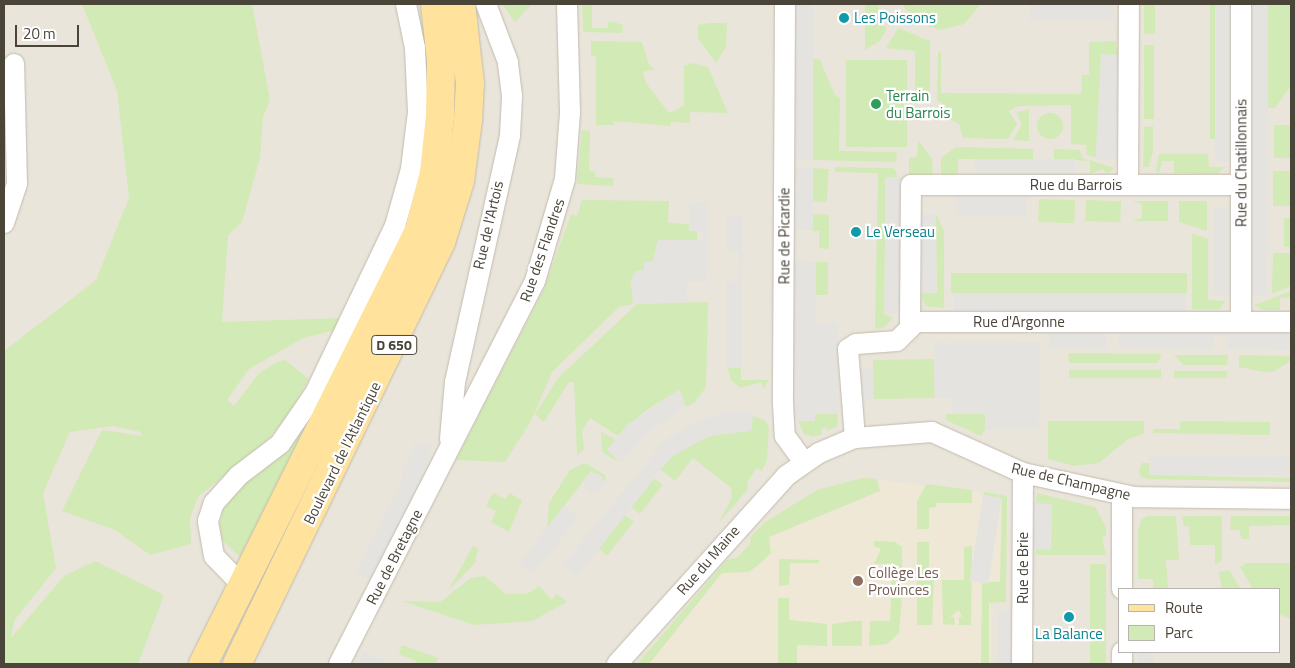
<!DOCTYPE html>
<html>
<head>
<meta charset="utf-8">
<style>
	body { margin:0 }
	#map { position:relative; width:1295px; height:668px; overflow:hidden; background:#f6f3ec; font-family:"Titillium Web",sans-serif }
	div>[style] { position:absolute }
	.residential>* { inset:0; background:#eae5da }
	.education>* { inset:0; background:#efe8d6 }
	.green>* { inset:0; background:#d2eab5; transform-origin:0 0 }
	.round { border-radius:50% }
	.parking>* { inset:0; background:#e5e3e0; transform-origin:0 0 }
	.roads { filter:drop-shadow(0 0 1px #c2bbae) drop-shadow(0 0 1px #c2bbae) }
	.street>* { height:20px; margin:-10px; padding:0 10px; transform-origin:10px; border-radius:10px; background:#fff }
	.primary>* { height:28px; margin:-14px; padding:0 14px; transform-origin:14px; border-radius:14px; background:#ffe39c }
	.dots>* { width:14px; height:14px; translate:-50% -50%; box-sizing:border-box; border:2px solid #fff; border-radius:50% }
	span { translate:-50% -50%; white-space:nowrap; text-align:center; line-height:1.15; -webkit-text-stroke:4.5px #fff; paint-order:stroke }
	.shield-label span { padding:1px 4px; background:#fff; border:1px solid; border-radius:4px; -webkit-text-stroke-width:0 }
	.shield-label { font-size:14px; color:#4b4439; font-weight:700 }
	.culture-label { font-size:15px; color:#0d838f }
	.left { translate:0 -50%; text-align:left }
	.leisure-label { font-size:15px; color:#27864d }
	.street-label { font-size:15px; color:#4b4439 }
	.education-label { font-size:15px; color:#785e54 }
	.frame { position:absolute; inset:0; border:5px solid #4b4439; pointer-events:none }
	.legend { position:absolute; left:1118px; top:588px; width:162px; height:65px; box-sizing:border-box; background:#fff; border:1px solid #b7b4b0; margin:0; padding:6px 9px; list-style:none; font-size:15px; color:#4b4439 }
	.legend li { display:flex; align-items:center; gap:10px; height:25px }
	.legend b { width:25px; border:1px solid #b7b4b0 }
	.scale { position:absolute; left:15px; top:25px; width:64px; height:22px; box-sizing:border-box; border:2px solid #4b4439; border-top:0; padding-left:6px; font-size:15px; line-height:18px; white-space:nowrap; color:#4b4439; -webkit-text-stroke:4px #fff; paint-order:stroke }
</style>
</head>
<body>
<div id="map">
	<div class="residential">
		<i style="clip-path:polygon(evenodd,4px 4px,1291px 4px,1291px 664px,4px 664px,4px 4px,1119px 589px,1279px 589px,1279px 652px,1119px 652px,1119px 589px)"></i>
	</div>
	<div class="education">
		<i style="clip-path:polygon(862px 478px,1007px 496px,1006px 602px,991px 603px,991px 664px,637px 664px,727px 560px,738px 557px,750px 544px,750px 537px,765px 522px,817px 490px)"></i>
	</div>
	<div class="green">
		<i style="clip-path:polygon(82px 4px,252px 4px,270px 100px,263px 117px,260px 158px,242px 222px,228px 235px,222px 322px,342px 318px,335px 330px,303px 338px,249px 369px,227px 400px,234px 406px,259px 373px,277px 362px,285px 360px,309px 379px,287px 417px,264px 443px,198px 497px,190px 518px,191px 544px,150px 555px,115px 530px,62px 511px,102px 430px,142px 436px,141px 432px,113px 426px,70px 432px,43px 493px,56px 568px,14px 621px,11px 638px,64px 576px,95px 561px,164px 595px,138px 664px,4px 664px,4px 351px,96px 280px,129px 198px,117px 91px)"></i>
		<i style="clip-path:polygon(502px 4px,532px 4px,515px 22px)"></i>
		<i style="clip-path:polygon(582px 4px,592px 4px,592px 28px,608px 28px,608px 22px,614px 22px,623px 25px,622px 33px,583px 32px)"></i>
		<i style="clip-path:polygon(865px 4px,878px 4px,886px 30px,880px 41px,865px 50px)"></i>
		<i style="clip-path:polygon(902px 4px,981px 4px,964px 24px,941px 30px,918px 23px)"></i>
		<i style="left:1144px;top:4px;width:11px;height:30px"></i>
		<i style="left:1210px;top:4px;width:5px;height:135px"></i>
		<i style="clip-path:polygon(1268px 4px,1291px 4px,1291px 86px,1275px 108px,1268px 108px)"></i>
		<i style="clip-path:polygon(709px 23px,727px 23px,726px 47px,716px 63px,698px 38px,698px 25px)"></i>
		<i style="clip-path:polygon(898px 28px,930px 41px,930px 95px,925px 100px,915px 100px,915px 51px,886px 48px)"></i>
		<i style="clip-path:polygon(591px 41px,642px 42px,649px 65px,655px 69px,643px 72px,646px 83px,669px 113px,684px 106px,684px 66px,691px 63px,708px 67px,728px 113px,690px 112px,690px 123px,671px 122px,671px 126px,614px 121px,614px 125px,596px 125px,596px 56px,591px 56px)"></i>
		<i style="clip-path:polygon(1116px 41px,1118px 55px,1101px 55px,1100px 159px,1087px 155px,1086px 145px,1071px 144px,1071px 105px,1018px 106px,1009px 111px,1017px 124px,1008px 139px,963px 138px,959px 124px,947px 118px,947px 107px,937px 100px,938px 53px,941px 51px,941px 93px,1081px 94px,1082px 75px,1089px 75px,1089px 42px)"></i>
		<i style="left:1144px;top:45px;width:10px;height:74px"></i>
		<i style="clip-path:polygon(813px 58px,820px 60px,835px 95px,840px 98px,839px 151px,897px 152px,896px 162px,813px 160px)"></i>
		<i style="left:846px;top:60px;width:61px;height:87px"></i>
		<i style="clip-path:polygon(1029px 109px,1029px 141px,1013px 140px,1022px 124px,1016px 113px)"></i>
		<i class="round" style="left:1037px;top:113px;width:26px;height:26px"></i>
		<i style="left:1274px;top:125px;width:17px;height:33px"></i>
		<i style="clip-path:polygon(1153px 126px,1153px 151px,1149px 167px,1143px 167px,1144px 127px)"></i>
		<i style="clip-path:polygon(582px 130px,590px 131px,589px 171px,595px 172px,595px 177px,614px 178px,613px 186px,577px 184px)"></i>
		<i style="clip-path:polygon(918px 140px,932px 159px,933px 177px,909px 177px,909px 158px,917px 157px)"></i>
		<i style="clip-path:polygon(956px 147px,1033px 149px,1033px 159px,958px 159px,958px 177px,941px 177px,941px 158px)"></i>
		<i style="clip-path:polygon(1054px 149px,1080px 150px,1082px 158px,1115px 168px,1107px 174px,1103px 169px,1090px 174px,1090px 161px,1054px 159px)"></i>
		<i style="clip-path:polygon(1159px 154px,1208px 154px,1209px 167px,1226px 167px,1217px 174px,1174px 173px,1174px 161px,1162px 161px,1159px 174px,1156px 171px)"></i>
		<i style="clip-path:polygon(835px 167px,893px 168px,896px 171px,897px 177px,886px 177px,884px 314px,893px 318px,883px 328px,875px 329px,878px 173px,835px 172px)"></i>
		<i style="left:813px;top:168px;width:16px;height:33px;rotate:4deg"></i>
		<i style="left:1273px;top:171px;width:18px;height:35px"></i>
		<i style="left:1039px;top:199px;width:36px;height:23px;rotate:2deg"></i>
		<i style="clip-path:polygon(582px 200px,669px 201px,668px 223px,689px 224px,689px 231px,697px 231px,697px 240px,658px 240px,653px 262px,631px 281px,633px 304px,619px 307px,552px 372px,531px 421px,505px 462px,456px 460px,544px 289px,571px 214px,577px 216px)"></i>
		<i style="left:1086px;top:200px;width:35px;height:21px;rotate:2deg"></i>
		<i style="clip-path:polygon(1132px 201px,1168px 201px,1168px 221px,1132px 221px,1142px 218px,1142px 204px)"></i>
		<i style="clip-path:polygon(1179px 201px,1207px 201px,1207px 231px,1179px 222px)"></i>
		<i style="clip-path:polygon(812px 214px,829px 215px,829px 249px,819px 248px,819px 231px,812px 231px)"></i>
		<i style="clip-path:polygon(936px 214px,944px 231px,944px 308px,926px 306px,922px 298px,922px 293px,937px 293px)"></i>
		<i style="left:1284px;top:218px;width:7px;height:29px"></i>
		<i style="clip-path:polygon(1192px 233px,1208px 239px,1208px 300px,1226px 301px,1219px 309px,1192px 309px)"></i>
		<i style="clip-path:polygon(1273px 253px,1291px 253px,1291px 286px,1272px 294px)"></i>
		<i style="left:816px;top:262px;width:12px;height:33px"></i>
		<i style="left:951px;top:273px;width:236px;height:20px"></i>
		<i style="clip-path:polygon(1291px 291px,1291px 297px,1280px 298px,1280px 310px,1263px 310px,1254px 305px)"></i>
		<i style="clip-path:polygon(708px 302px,706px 387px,695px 402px,686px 407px,679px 390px,645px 411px,618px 436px,590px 418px,582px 431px,584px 449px,577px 455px,574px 382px,569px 382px,544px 422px,535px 414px,558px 378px,637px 304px)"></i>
		<i style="clip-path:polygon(1068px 353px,1162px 354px,1157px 363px,1069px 363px)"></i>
		<i style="clip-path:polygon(1174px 355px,1228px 355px,1227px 365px,1184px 365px)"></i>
		<i style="clip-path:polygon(1239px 355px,1291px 356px,1291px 360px,1275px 371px,1265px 372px,1239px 367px)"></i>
		<i style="left:934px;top:359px;width:39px;height:61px;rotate:89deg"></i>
		<i style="clip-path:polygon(728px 368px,741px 368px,741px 380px,769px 380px,763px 389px,762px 382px,740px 388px,730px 379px)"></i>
		<i style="left:1069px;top:370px;width:92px;height:8px"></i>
		<i style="left:1174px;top:371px;width:53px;height:7px"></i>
		<i style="clip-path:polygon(815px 414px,838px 414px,837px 426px,828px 431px,826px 427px,821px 429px,822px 434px,813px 437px,804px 434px,798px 421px,815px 421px)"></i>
		<i style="clip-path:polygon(946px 414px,985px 414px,985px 429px,981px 436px,946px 420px)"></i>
		<i style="clip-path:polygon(753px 416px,765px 420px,769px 428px,767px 459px,762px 471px,757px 468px,748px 480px,747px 490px,718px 524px,732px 497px,731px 488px,693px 458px,675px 481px,660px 469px,677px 452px,696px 441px,724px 432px,751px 431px)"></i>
		<i style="clip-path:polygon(1048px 421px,1144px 421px,1144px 433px,1127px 440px,1099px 463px,1074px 466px,1048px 459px)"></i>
		<i style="clip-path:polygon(1180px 421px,1270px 422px,1270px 435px,1153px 433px,1153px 429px,1180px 429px)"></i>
		<i style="clip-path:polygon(301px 428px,305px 431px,240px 557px,222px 540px,220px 524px,224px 506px,238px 488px,286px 450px)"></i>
		<i style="clip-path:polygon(601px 432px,615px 439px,608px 450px,620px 463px,602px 452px)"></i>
		<i style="clip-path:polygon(585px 463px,605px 475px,606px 482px,591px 471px,547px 528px,549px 503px,570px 470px)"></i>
		<i style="clip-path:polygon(1149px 463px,1149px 475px,1291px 478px,1291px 482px,1148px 479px,1140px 476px,1139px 469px,1142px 463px)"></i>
		<i style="left:654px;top:478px;width:11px;height:37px;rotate:38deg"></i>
		<i style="clip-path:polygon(862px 478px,877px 479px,880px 491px,769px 537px,771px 553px,757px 566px,749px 572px,722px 573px,649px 664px,637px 664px,727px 560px,738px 557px,750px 544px,750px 537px,765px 522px,817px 490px)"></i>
		<i style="clip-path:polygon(926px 484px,972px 490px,972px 503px,936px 503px,936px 507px,929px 508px,929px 529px,917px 529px,917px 502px)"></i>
		<i style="clip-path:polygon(985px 492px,1007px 496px,1006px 602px,989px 603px,989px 664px,981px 664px,982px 582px,1000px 582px,1002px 499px,983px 495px)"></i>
		<i style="clip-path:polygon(493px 493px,506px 499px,509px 493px,522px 500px,509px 532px,491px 522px,496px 511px,486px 506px)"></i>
		<i style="clip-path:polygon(1037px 493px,1095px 507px,1106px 527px,1106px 536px,1102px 537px,1106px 555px,1036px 555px,1036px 548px,1051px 548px,1052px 504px,1036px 504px)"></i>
		<i style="left:625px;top:515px;width:11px;height:43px;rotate:38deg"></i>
		<i style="clip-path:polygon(1147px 516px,1176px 516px,1179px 560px,1166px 560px,1168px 589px,1153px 589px,1153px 579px,1138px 579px,1138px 531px,1141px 520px)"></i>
		<i style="clip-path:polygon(1182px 516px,1222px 516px,1222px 560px,1215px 565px,1215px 545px,1190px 545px,1189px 526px,1184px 526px)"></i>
		<i style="clip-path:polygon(1231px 516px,1291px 516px,1291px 525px,1249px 526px,1249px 539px,1242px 539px,1239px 530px,1230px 530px)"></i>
		<i style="clip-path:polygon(874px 541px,895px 542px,902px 547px,902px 590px,891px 590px,892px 564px,874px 564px,881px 549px,874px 546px)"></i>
		<i style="clip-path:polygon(917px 542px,929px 542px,929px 580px,934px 580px,932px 625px,917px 625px)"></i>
		<i style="clip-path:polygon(473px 546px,478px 548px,475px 563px,448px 591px)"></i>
		<i style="clip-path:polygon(972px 546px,971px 625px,959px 625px,959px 617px,962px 617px,959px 610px,950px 617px,954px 617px,955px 625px,943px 624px,942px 580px,964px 580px,964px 547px)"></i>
		<i style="clip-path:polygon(779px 559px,819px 560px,819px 563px,790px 563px,789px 585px,779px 586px)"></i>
		<i style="clip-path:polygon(1246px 563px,1291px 563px,1291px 619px,1279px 614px,1279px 589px,1253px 589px,1240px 567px)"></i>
		<i style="left:1090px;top:564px;width:16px;height:100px"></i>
		<i style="clip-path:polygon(1229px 570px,1233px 576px,1241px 589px,1222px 589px,1219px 572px)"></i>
		<i style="clip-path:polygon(485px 576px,506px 594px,527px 594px,539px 586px,552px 600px,557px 594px,567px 602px,532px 621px,474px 625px,402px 601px,440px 602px,471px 578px)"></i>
		<i style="clip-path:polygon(778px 598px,789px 598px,789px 620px,827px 624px,827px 646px,797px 645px,797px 664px,778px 664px)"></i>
		<i style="clip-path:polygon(891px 598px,902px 598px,899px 633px,887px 644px,869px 646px,870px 621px,890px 621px)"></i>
		<i style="clip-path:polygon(854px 621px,862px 621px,862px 646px,832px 646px,832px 624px)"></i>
		<i style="clip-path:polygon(402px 645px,438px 658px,435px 664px,415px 664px,416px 661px,399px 654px)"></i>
	</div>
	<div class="parking">
		<i style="left:796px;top:4px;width:17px;height:156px"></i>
		<i style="left:1029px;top:4px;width:85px;height:15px"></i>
		<i style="left:1215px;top:4px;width:17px;height:157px"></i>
		<i style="clip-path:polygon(1250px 4px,1268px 4px,1268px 108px,1267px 295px,1250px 296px)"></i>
		<i style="left:1101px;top:54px;width:22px;height:105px;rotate:3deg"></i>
		<i style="left:975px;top:159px;width:100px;height:19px"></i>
		<i style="left:795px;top:168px;width:18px;height:62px"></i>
		<i style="left:885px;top:177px;width:17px;height:137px"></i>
		<i style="left:957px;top:194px;width:70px;height:21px;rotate:1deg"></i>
		<i style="clip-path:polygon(689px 202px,708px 202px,707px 282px,687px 282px,687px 302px,633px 304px,631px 281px,636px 271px,644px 270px,644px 262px,653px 261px,658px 240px,703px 240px,703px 231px,689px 231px)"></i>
		<i style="left:1213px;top:208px;width:18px;height:87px"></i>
		<i style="left:919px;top:214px;width:17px;height:79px"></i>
		<i style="clip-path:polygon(727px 216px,743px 216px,741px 368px,726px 368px,726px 282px,739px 280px,739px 252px,727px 250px)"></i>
		<i style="clip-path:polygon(794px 261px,816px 262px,816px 323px,838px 324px,838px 414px,815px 414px,815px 421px,793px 421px)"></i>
		<i style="left:954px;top:293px;width:232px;height:21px"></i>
		<i style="clip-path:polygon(1049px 330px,1291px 332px,1291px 350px,1228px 349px,1227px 336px,1214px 336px,1213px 349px,1119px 348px,1118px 334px,1107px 335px,1107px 349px,1049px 348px)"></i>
		<i style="clip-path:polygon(1040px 342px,1039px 430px,985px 429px,985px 414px,952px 414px,952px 398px,935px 398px,934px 343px)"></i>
		<i style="left:859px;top:369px;width:14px;height:31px"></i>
		<i style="clip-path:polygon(680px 390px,686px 407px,651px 429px,622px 462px,607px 450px,628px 424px)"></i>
		<i style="clip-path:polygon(753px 411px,751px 431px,709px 436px,671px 457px,577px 577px,563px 565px,665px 440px,698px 420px,729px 412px)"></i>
		<i style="clip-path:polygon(415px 442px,432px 447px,420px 483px,372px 580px,355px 573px,399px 486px)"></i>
		<i style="left:1149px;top:456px;width:142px;height:19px"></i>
		<i class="round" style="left:584px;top:473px;width:20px;height:20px"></i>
		<i style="left:983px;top:495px;width:19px;height:87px;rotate:9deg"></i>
		<i style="left:1032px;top:503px;width:20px;height:46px;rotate:3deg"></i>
		<i style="left:564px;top:506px;width:18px;height:73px;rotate:38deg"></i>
		<i style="left:997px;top:611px;width:18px;height:53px"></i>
		<i class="round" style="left:1138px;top:650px;width:16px;height:16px"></i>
		<i style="clip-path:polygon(363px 652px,394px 664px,358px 664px)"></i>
	</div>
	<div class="roads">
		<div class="street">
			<i style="left:785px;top:4px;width:399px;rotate:90.3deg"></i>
			<i style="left:783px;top:403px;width:33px;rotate:87deg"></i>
			<i style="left:785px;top:436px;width:32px;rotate:54deg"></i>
			<i style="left:1241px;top:4px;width:318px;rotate:90deg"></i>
			<i style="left:1128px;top:185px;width:181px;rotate:-89.7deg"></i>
			<i style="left:4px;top:223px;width:41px;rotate:-71.6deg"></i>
			<i style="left:17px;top:184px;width:120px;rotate:-91.4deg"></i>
			<i style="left:910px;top:324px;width:139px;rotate:-89.6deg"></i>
			<i style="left:911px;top:185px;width:330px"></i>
			<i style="left:855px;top:438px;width:89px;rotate:-94.5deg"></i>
			<i style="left:848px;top:349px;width:9px;rotate:-32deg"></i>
			<i style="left:856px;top:344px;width:41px;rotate:-4.2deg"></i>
			<i style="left:897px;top:341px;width:27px;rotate:-45deg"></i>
			<i style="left:916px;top:322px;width:375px"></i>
			<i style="left:450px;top:439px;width:57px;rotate:-85deg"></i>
			<i style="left:455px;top:382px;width:253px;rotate:-77.4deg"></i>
			<i style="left:510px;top:135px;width:39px;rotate:-87deg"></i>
			<i style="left:512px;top:96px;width:34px;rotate:-97deg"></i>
			<i style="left:508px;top:62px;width:62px;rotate:-110.8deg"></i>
			<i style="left:240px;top:583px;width:37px;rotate:-134deg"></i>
			<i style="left:214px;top:556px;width:36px;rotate:-100deg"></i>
			<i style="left:208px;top:521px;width:19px;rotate:-72deg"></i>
			<i style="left:214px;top:503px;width:36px;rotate:-48deg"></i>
			<i style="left:238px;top:476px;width:53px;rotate:-37.3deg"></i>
			<i style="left:280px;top:444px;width:62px;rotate:-55.5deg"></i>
			<i style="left:315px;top:393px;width:185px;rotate:-64.4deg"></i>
			<i style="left:395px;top:226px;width:59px;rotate:-74.3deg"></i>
			<i style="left:411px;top:169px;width:57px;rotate:-83deg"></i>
			<i style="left:418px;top:112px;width:64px;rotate:-92.7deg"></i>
			<i style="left:415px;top:48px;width:45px;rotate:-101.6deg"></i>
			<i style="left:1122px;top:589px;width:94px;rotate:-90deg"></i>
			<i style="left:339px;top:664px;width:430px;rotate:-62.9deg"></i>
			<i style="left:535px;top:281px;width:106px;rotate:-73.6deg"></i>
			<i style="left:565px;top:179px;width:67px;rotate:-85.7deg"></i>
			<i style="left:570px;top:112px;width:108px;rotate:-91.6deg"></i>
			<i style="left:617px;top:664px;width:253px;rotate:-48deg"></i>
			<i style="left:786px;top:476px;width:40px;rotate:-34.9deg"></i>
			<i style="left:819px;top:453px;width:39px;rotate:-23deg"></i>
			<i style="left:855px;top:438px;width:77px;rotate:-4.5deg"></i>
			<i style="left:932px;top:432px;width:100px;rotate:24.3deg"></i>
			<i style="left:1023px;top:473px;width:114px;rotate:12.2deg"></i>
			<i style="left:1134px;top:497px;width:157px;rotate:0.7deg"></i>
			<i style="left:1022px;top:664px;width:191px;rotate:-89.7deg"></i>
			<i style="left:1122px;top:664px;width:12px;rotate:-90deg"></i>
		</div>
		<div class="primary">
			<i style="left:203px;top:664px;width:484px;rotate:-63.5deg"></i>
			<i style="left:419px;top:231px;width:60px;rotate:-75.5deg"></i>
			<i style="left:434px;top:173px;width:57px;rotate:-84deg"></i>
			<i style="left:440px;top:116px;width:56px;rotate:-89deg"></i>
			<i style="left:441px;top:60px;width:56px;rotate:-96.1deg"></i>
			<i style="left:237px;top:664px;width:469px;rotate:-64.2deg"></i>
			<i style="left:441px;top:242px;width:64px;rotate:-72.7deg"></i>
			<i style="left:460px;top:181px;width:62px;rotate:-82.5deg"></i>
			<i style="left:468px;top:120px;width:36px;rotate:-87deg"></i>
			<i style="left:470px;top:84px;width:81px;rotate:-96.4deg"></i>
		</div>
	</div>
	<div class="dots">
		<i style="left:844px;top:18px;background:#0f9aa8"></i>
		<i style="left:876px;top:104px;background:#2e9e5b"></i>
		<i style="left:856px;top:232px;background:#0f9aa8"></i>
		<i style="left:858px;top:581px;background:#8d6e63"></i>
		<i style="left:1069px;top:617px;background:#0f9aa8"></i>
	</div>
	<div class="shield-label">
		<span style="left:394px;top:345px">D 650</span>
	</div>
	<div class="culture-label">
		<span class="left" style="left:854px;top:18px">Les Poissons</span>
		<span class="left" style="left:866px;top:232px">Le Verseau</span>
		<span style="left:1069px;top:634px">La Balance</span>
	</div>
	<div class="leisure-label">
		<span class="left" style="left:886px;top:104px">Terrain<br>du Barrois</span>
	</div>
	<div class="street-label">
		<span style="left:1241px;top:163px;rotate:-90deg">Rue du Chatillonnais</span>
		<span style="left:1076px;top:185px">Rue du Barrois</span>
		<span style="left:488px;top:225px;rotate:-77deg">Rue de l'Artois</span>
		<span style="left:784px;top:236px;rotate:-90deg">Rue de Picardie</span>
		<span style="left:542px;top:250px;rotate:-71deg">Rue des Flandres</span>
		<span style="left:1019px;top:322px">Rue d'Argonne</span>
		<span style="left:342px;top:453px;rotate:-64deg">Boulevard de l'Atlantique</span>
		<span style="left:1071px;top:481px;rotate:13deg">Rue de Champagne</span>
		<span style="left:394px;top:557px;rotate:-63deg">Rue de Bretagne</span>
		<span style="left:708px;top:560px;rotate:-49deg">Rue du Maine</span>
		<span style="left:1023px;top:568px;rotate:-90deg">Rue de Brie</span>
	</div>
	<div class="education-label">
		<span class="left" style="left:868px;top:581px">Collège Les<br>Provinces</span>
	</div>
	<div class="frame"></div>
	<ul class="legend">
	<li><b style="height:6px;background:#ffe39c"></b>Route</li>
	<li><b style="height:14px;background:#d2eab5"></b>Parc</li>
	</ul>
	<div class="scale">20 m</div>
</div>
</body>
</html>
